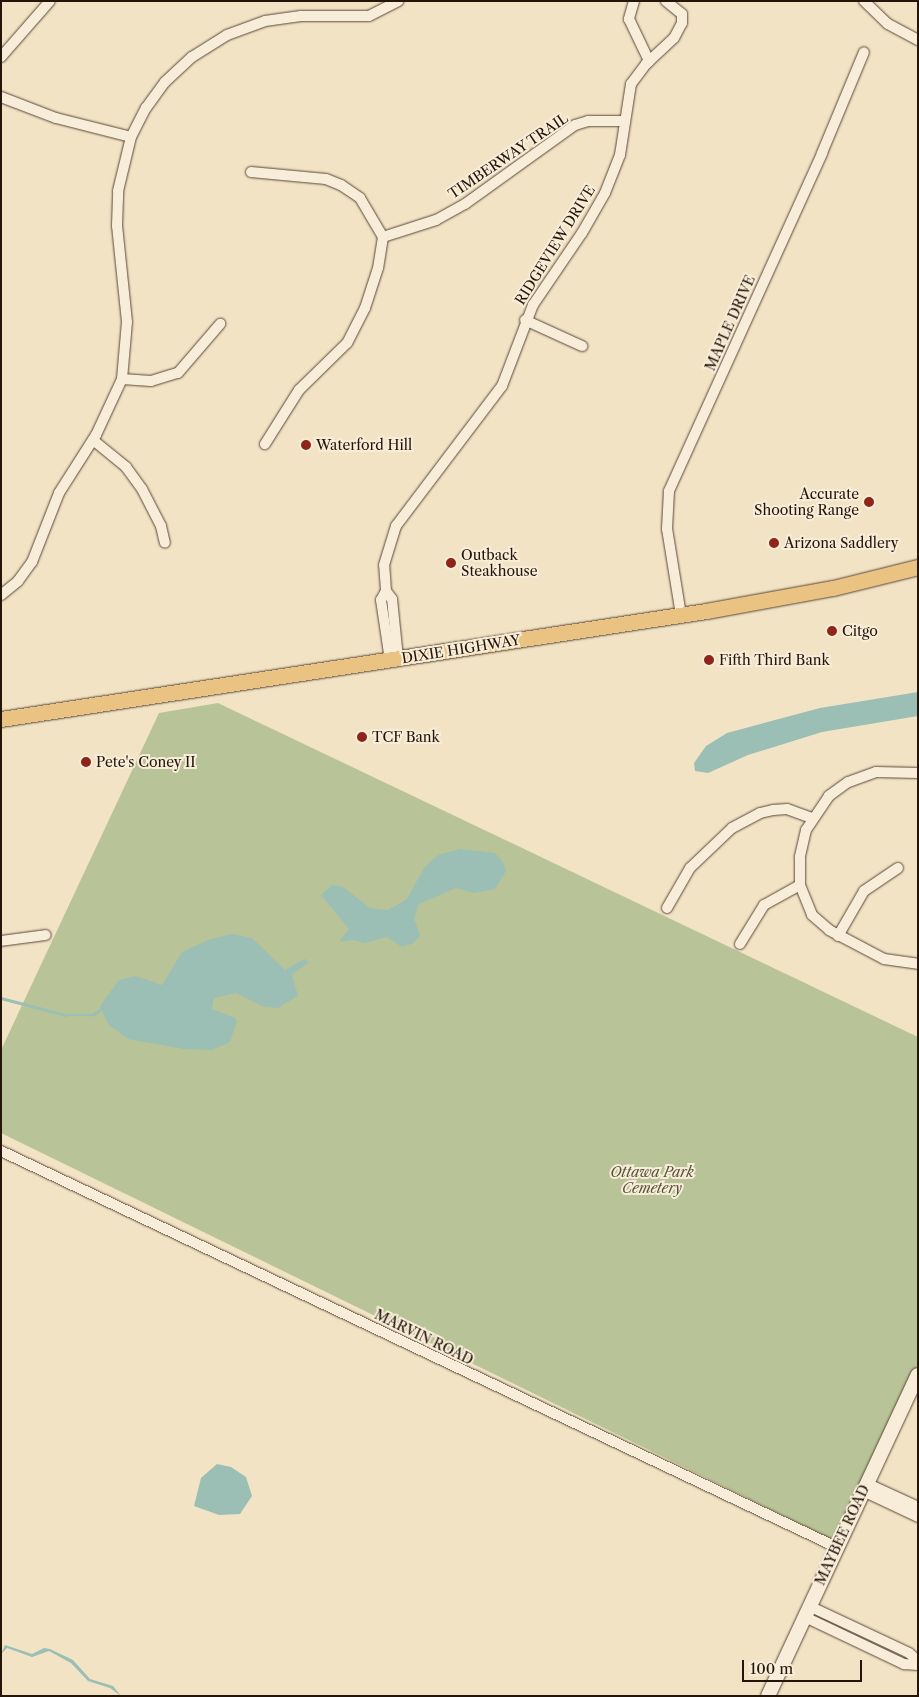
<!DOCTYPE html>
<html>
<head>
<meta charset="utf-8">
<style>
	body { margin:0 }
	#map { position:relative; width:919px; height:1697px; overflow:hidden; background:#f3e3c5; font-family:"Libre Caslon Text",serif }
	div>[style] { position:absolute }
	.green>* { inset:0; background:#b8c497 }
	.water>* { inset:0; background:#9bbeb5 }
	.stream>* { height:2.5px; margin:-1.25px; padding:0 1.25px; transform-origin:1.25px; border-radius:1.25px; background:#9bbeb5 }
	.roads { filter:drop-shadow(0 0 1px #584838) drop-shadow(0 0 1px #584838) }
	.street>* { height:10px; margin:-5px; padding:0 5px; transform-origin:5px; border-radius:5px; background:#f7edd9 }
	.secondary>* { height:14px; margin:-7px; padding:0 7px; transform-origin:7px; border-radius:7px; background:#f7edd9 }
	.primary>* { height:15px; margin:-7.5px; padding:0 7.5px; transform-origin:7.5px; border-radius:7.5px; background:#eac282 }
	.dots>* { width:14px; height:14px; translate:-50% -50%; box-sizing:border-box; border:2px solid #f7edd9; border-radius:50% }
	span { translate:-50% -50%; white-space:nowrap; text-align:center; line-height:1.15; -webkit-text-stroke:4px #f7edd9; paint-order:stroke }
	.street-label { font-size:14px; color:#251509 }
	.poi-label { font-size:14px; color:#251509 }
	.left { translate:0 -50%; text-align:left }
	.right { translate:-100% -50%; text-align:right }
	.park-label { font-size:14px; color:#58523b; font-style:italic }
	.frame { position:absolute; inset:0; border:2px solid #251509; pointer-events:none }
	.scale { position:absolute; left:742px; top:1660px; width:120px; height:22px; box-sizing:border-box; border:2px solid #251509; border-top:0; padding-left:6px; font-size:15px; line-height:18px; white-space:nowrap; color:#251509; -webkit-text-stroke:4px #f7edd9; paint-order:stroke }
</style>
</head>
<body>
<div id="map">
	<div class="green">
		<i style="clip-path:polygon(218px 703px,918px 1037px,918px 1366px,835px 1541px,1px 1133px,1px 1050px,159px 713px)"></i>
	</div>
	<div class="water">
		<i style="clip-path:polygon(918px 692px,918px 716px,822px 732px,748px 755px,708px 773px,695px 771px,694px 763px,706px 746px,727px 733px,820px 708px)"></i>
		<i style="clip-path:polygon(460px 849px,495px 853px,503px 862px,506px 871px,495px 889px,474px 893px,456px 888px,419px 904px,414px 918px,420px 935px,414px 943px,402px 947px,387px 937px,365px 943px,353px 940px,341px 942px,340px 940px,349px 929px,321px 895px,332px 885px,343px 887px,370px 908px,388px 910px,407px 899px,424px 868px,438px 855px)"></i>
		<i style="clip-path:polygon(232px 934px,252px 938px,285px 970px,304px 959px,307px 960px,308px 963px,292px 974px,298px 996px,278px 1008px,264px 1007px,236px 993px,214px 998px,212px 1009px,235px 1018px,237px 1021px,230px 1042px,212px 1050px,184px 1049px,128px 1039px,108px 1024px,100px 1006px,119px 980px,135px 976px,162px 985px,182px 952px,208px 940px)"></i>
		<i style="clip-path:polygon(217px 1464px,231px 1467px,246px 1477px,252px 1496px,240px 1514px,219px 1515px,194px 1506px,201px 1478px)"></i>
		<i style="clip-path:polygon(5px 1645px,32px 1654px,44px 1648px,50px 1649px,73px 1660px,90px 1679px,113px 1686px,121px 1696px,110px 1688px,88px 1681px,71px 1663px,49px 1651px,32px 1657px,7px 1648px,1px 1654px)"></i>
	</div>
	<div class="stream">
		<i style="left:1px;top:998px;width:67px;rotate:14.7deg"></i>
		<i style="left:66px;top:1015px;width:27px"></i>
		<i style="left:93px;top:1015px;width:10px;rotate:-37deg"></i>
	</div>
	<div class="roads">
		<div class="street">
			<i style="left:634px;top:1px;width:19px;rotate:106deg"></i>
			<i style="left:629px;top:19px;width:47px;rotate:64.5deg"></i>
			<i style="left:864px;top:1px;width:33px;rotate:44deg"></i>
			<i style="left:888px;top:24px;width:34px;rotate:28deg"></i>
			<i style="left:1px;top:57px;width:74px;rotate:-48.8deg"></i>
			<i style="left:1px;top:97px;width:59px;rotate:20.9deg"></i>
			<i style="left:56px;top:118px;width:77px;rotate:14.2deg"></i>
			<i style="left:251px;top:172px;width:75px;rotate:5.3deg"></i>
			<i style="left:326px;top:179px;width:16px;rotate:22deg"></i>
			<i style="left:341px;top:185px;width:23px;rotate:34deg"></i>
			<i style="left:360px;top:198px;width:45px;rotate:59.5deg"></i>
			<i style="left:383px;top:237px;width:31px;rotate:99deg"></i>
			<i style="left:378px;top:268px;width:42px;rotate:108deg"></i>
			<i style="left:365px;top:308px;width:39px;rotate:117deg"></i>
			<i style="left:347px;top:343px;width:67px;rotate:135.6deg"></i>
			<i style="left:299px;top:390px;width:64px;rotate:122.2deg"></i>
			<i style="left:383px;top:237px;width:56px;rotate:-17.8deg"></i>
			<i style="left:436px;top:220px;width:33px;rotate:-29deg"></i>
			<i style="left:465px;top:204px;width:135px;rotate:-35.7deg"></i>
			<i style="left:575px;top:125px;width:14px;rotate:-17deg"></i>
			<i style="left:588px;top:121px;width:35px"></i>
			<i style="left:525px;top:320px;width:63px;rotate:24.5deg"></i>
			<i style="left:122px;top:379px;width:29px;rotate:4deg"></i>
			<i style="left:151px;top:381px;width:28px;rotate:-17deg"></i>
			<i style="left:178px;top:373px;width:65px;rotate:-49.4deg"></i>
			<i style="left:93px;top:440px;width:43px;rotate:39.3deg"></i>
			<i style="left:126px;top:467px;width:27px;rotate:54deg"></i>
			<i style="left:142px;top:489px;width:42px;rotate:62.8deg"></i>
			<i style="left:161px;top:526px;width:17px;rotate:77deg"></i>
			<i style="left:386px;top:591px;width:26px;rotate:-94deg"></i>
			<i style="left:384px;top:565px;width:41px;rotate:-72.9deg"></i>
			<i style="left:396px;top:526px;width:176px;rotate:-52.9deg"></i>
			<i style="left:502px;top:386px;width:87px;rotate:-69.1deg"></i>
			<i style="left:533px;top:305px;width:87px;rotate:-55.8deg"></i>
			<i style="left:582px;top:233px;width:46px;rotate:-60.1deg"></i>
			<i style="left:605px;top:193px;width:41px;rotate:-68.5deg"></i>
			<i style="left:620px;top:155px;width:72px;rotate:-81.2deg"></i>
			<i style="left:631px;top:84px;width:25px;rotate:-53deg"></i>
			<i style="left:646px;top:64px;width:38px;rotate:-43deg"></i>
			<i style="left:674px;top:38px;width:17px;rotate:-62deg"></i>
			<i style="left:682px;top:23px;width:9px;rotate:-90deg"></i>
			<i style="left:682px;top:14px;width:21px;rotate:-141deg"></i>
			<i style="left:1px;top:595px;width:22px;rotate:-39deg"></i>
			<i style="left:18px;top:581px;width:24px;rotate:-54deg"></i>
			<i style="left:32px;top:562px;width:74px;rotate:-68.6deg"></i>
			<i style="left:59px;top:493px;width:69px;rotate:-57.5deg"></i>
			<i style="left:96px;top:435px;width:62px;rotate:-65.1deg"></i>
			<i style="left:122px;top:379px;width:57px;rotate:-85deg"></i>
			<i style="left:127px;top:322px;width:97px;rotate:-95.9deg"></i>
			<i style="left:117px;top:226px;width:35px;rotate:-88deg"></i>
			<i style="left:118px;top:191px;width:56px;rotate:-76.5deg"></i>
			<i style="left:131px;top:137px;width:33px;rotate:-63deg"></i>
			<i style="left:146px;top:108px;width:32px;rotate:-54deg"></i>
			<i style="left:165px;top:82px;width:37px;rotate:-43deg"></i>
			<i style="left:192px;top:57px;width:41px;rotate:-32.2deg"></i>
			<i style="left:227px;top:35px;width:40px;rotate:-20.2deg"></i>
			<i style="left:265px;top:21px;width:36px;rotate:-8deg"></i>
			<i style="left:301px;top:16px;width:68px"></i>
			<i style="left:369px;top:16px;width:33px;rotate:-27deg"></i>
			<i style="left:681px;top:615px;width:87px;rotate:-99.2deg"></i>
			<i style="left:667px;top:529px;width:38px;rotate:-87deg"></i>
			<i style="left:669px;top:491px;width:371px;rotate:-65.6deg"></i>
			<i style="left:822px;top:153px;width:109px;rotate:-67.4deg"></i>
			<i style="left:390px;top:660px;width:61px;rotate:-98.5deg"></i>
			<i style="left:381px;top:600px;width:10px;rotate:-61deg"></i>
			<i style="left:386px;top:591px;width:10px;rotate:53deg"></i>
			<i style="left:392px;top:599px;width:59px;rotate:84.2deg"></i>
			<i style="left:918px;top:773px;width:42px;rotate:-178.6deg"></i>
			<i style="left:876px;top:772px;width:30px;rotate:160deg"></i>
			<i style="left:848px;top:782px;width:24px;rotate:144deg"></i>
			<i style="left:829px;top:796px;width:41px;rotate:124.1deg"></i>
			<i style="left:806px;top:830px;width:28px;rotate:103deg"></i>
			<i style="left:800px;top:857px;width:28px;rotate:90deg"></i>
			<i style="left:800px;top:885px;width:32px;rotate:68deg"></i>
			<i style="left:812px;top:915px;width:23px;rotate:41deg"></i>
			<i style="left:829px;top:930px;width:62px;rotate:27.8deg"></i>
			<i style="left:884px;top:959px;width:34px;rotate:8deg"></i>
			<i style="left:667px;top:908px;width:46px;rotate:-60.1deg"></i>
			<i style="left:690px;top:868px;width:58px;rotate:-43.6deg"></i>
			<i style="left:732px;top:828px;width:32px;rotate:-28deg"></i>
			<i style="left:760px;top:813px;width:13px;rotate:-13deg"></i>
			<i style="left:773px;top:810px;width:14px;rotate:-4deg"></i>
			<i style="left:787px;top:809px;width:27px;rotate:20deg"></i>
			<i style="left:838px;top:936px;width:52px;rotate:-60deg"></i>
			<i style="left:864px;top:891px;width:41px;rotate:-34.1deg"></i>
			<i style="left:1px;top:941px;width:45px;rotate:-7.6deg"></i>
			<i style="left:740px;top:944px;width:46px;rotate:-58.4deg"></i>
			<i style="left:764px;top:905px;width:41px;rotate:-29.1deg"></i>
			<i style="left:1px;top:1151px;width:924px;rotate:25.37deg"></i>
			<i style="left:866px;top:1483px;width:57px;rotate:24.8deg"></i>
			<i style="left:863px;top:1491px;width:61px;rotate:25.3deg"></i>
			<i style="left:809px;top:1606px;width:110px;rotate:25.2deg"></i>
			<i style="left:909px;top:1653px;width:12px;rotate:42deg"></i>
			<i style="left:805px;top:1617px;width:110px;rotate:25.4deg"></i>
			<i style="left:904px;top:1664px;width:14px;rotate:4deg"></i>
		</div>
		<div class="secondary">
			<i style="left:768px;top:1696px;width:354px;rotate:-65deg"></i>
		</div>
		<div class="primary">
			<i style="left:1px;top:719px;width:713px;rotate:-8.71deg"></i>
			<i style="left:706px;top:611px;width:129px;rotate:-10.3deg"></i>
			<i style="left:833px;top:588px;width:88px;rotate:-13.9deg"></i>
		</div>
	</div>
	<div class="dots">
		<i style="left:306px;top:445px;background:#8f2418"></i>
		<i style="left:869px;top:502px;background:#8f2418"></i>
		<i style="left:774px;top:543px;background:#8f2418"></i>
		<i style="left:451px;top:563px;background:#8f2418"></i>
		<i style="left:832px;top:631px;background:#8f2418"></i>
		<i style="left:709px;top:660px;background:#8f2418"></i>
		<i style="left:362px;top:737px;background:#8f2418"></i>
		<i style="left:86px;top:762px;background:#8f2418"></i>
	</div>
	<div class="street-label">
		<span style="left:508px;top:156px;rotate:-34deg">TIMBERWAY TRAIL</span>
		<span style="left:555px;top:245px;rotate:-58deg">RIDGEVIEW DRIVE</span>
		<span style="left:730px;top:323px;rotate:-66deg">MAPLE DRIVE</span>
		<span style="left:461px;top:649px;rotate:-9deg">DIXIE HIGHWAY</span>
		<span style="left:424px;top:1337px;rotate:26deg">MARVIN ROAD</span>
		<span style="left:842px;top:1535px;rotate:-65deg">MAYBEE ROAD</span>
	</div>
	<div class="poi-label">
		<span class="left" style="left:316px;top:445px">Waterford Hill</span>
		<span class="right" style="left:859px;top:502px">Accurate<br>Shooting Range</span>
		<span class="left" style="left:784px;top:543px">Arizona Saddlery</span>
		<span class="left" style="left:461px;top:563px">Outback<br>Steakhouse</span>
		<span class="left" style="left:842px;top:631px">Citgo</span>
		<span class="left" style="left:719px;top:660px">Fifth Third Bank</span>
		<span class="left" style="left:372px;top:737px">TCF Bank</span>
		<span class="left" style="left:96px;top:762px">Pete's Coney II</span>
	</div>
	<div class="park-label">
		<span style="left:652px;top:1180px">Ottawa Park<br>Cemetery</span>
	</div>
	<div class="frame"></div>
	<div class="scale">100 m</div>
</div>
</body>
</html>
